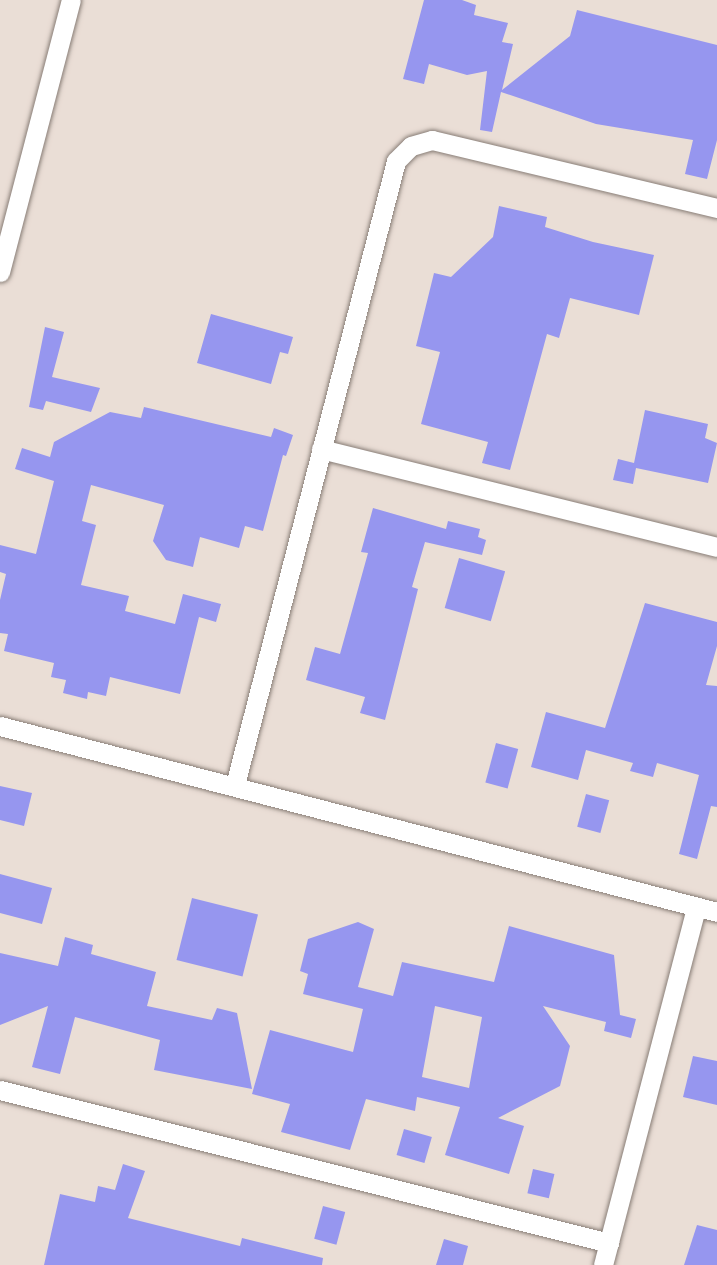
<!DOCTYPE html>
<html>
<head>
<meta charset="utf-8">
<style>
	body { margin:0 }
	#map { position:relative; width:717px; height:1265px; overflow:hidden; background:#eaded6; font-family:"Noto Sans",sans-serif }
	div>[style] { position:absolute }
	.building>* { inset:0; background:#9696ef; transform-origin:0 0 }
	.roads { filter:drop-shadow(0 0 2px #887d76) drop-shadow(0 0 2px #887d76) }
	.street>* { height:19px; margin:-9.5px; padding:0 9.5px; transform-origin:9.5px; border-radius:9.5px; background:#fff }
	span { translate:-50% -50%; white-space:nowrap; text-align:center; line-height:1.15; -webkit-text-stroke:5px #f8ebe3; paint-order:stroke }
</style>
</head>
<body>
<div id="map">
	<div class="building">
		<i style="clip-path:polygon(424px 0,462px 0,476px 5px,474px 15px,508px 23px,502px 42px,513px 44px,502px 90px,570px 36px,577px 10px,717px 45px,717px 140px,707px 179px,685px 174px,693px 140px,596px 124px,501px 92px,492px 132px,480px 130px,487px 71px,467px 75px,429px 64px,424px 84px,403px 79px)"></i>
		<i style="clip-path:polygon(499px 206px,547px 217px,545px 227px,593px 242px,654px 255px,639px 315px,570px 298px,559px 338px,547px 334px,510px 470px,482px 463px,488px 442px,421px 424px,440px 352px,416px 346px,434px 273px,451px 277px,493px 237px)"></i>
		<i style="clip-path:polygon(211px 314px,293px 337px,288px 354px,280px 352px,271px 384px,197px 363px)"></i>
		<i style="clip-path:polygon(45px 327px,64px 332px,52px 377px,100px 388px,91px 412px,46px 401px,43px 410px,29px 407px)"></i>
		<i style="clip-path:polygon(144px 407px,271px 437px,274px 428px,293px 435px,286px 456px,283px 455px,263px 531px,245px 526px,239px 548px,200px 537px,193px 567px,166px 560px,153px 541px,164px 505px,91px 485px,82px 521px,96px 525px,81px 585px,129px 596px,125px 611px,175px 624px,183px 594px,221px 604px,216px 622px,199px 617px,180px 694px,110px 677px,106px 696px,88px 692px,87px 699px,63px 693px,66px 680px,51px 677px,54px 663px,4px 651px,8px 634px,0 633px,0 600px,6px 574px,0 572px,0 545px,36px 554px,54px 481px,15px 469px,22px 448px,50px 457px,54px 442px,110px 412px,141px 418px)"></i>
		<i style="clip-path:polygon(645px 410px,708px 424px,705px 438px,717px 443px,708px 483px,636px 468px,633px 484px,613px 480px,618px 459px,634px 463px)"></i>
		<i style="clip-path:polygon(373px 508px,446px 529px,448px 521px,480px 529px,478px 537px,486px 540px,482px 555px,425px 542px,412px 587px,418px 589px,385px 720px,360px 713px,365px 697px,306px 680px,315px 647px,340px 654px,368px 553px,361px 552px)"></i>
		<i style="left:459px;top:558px;width:48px;height:52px;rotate:16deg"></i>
		<i style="clip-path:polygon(645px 603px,717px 622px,717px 646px,706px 685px,717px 686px,717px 807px,711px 806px,697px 859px,679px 854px,699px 775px,657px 763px,653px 777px,630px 771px,633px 763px,586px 750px,578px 780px,531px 767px,546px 712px,605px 728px)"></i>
		<i style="left:496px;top:743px;width:23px;height:41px;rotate:15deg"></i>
		<i style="clip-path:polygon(0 786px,32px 793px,24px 826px,0 820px)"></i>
		<i style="left:586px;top:794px;width:24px;height:34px;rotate:15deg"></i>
		<i style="clip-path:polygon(0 874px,52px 888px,42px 924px,0 913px)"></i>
		<i style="left:192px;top:898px;width:68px;height:64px;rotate:14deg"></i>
		<i style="clip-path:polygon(evenodd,358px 922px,374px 929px,358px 987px,393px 996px,402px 962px,494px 982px,509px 926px,614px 955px,620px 1015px,636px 1019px,631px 1038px,604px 1031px,606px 1022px,543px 1006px,570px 1046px,560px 1086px,498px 1118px,524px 1126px,509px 1174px,445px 1155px,460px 1107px,417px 1097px,415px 1111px,366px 1099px,350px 1150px,281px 1132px,290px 1104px,252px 1094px,270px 1030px,353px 1052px,363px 1009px,303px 994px,308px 974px,300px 971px,308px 939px,358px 922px,435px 1006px,482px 1017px,469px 1088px,422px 1077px,435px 1006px)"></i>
		<i style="clip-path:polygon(65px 937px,93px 945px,91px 954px,156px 972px,147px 1006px,212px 1020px,217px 1008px,237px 1013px,252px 1089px,154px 1070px,160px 1040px,75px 1017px,60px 1074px,32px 1067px,48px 1006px,0 1025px,0 953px,58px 966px)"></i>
		<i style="clip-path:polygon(693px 1056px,717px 1061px,717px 1105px,683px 1097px)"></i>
		<i style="left:404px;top:1129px;width:29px;height:27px;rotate:16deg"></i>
		<i style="clip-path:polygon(123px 1164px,145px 1171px,128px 1218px,240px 1246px,242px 1238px,323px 1258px,322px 1265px,44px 1265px,60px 1194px,95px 1202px,98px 1186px,115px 1190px)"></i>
		<i style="left:533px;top:1169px;width:22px;height:25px;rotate:13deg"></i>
		<i style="left:323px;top:1206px;width:23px;height:34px;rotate:15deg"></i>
		<i style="clip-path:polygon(697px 1225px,717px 1230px,717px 1265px,684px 1265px)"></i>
		<i style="clip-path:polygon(444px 1239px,468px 1246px,463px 1265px,436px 1265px)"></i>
	</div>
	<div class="roads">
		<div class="street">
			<i style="left:0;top:272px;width:281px;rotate:-75.4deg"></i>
			<i style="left:321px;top:449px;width:408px;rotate:13.9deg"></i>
			<i style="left:0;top:726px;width:741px;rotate:14.54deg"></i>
			<i style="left:235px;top:785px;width:644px;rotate:-75.53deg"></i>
			<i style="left:396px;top:161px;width:21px;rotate:-45deg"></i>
			<i style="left:411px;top:146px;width:22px;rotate:-16deg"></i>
			<i style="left:432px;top:140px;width:293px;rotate:13.4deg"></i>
			<i style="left:0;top:1090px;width:628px;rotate:14.1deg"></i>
			<i style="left:603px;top:1265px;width:370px;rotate:-75.4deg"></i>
		</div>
	</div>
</div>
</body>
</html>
